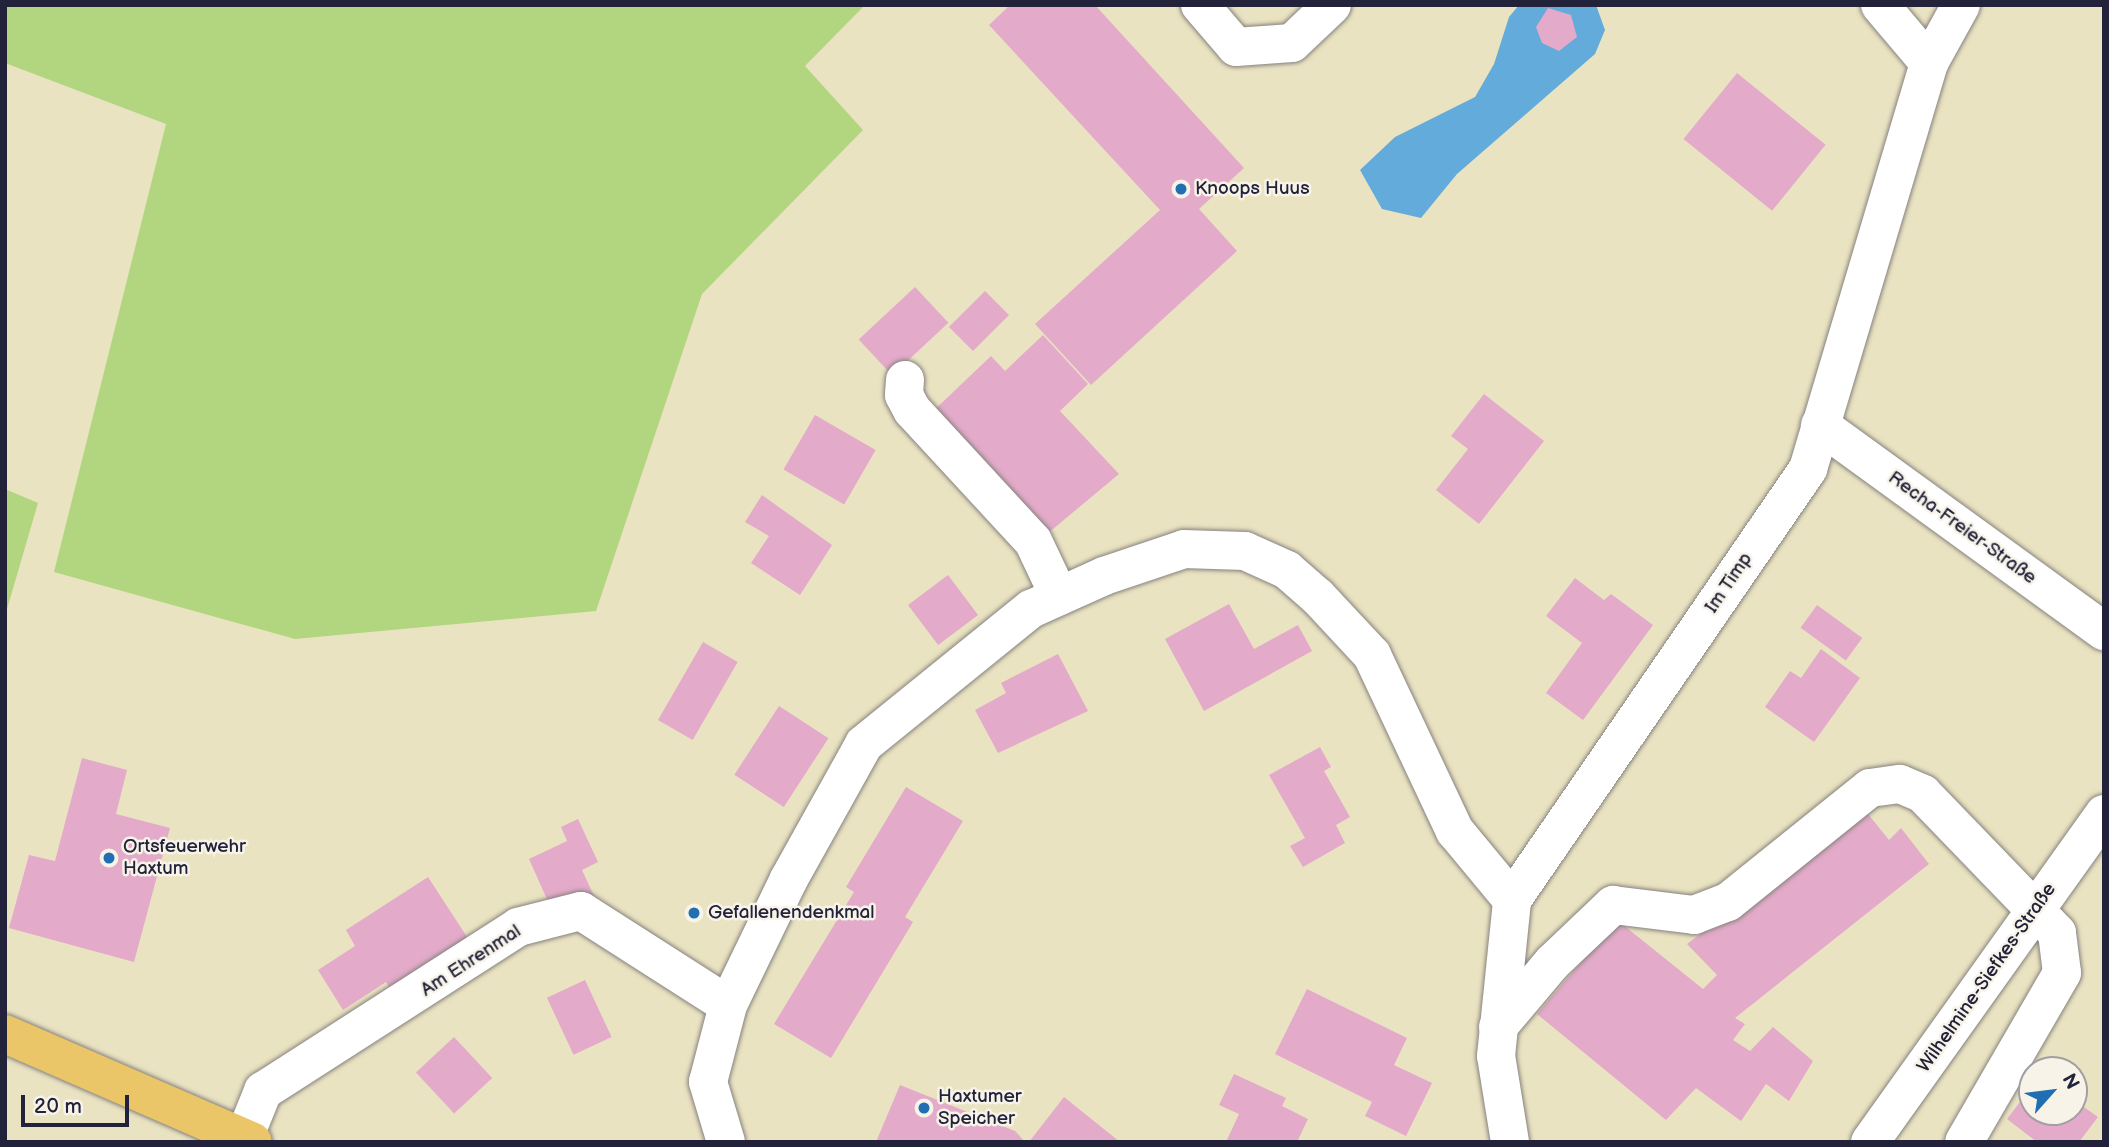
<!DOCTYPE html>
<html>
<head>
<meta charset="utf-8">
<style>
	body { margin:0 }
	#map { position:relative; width:2109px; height:1147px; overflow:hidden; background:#eae3c2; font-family:"Balsamiq Sans",sans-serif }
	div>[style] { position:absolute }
	.green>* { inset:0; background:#b1d67f }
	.water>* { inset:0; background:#63abda }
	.building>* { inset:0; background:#e3aaca; transform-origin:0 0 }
	.roads { filter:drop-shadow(0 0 2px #86827e) drop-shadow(0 0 2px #86827e) }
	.minor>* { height:38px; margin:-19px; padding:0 19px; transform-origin:19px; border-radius:19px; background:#fff }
	.major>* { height:38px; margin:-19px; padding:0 19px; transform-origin:19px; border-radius:19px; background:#ebc669 }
	.dots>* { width:19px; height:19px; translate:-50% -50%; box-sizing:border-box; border:4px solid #f7f3e8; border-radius:50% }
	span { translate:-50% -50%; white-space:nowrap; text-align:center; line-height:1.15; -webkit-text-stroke:5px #f7f3e8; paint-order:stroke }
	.poi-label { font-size:19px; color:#22223b }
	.left { translate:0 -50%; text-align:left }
	.street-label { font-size:19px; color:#22223b }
	.frame { position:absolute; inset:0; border:7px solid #22223b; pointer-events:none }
	.north { position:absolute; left:2018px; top:1056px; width:70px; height:70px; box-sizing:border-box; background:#f7f3e8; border:2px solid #a29fa3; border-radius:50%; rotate:62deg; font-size:19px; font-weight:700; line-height:28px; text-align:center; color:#22223b }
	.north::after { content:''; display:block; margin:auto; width:24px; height:32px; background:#1f6fb2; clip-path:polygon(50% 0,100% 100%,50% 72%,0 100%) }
	.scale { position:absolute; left:21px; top:1095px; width:108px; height:32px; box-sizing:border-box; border:4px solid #22223b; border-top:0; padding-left:9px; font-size:21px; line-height:24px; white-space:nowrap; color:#22223b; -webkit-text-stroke:5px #f7f3e8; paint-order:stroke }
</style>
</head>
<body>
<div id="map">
	<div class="green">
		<i style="clip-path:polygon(5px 5px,865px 5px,805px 66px,863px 130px,702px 294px,596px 611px,295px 639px,54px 572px,166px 124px,5px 63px)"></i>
		<i style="clip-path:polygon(5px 489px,38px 503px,5px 616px)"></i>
	</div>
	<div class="water">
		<i style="clip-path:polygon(1519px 5px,1596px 5px,1605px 30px,1595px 54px,1457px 174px,1421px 218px,1382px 209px,1360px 170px,1395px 137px,1475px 97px,1494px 64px,1509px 17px)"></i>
	</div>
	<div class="building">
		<i style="clip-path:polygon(1010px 5px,1095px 5px,1244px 168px,1199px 209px,1237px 251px,1091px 385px,1035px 324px,1160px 210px,989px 25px)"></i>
		<i style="clip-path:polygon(1548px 8px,1571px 15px,1577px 37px,1559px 51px,1542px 43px,1536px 27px)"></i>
		<i style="left:1737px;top:73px;width:114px;height:85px;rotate:39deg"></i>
		<i style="left:915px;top:287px;width:49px;height:77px;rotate:47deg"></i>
		<i style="left:985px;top:291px;width:34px;height:51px;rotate:45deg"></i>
		<i style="clip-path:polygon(1043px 335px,1088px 384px,1060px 411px,1119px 474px,1041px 539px,928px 416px,991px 356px,1005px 371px)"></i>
		<i style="clip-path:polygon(1484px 394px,1544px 441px,1479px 524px,1436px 490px,1468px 449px,1451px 436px)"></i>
		<i style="left:815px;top:415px;width:70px;height:63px;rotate:30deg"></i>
		<i style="clip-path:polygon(762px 495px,832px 545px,800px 595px,751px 563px,769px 536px,745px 522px)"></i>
		<i style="left:948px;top:575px;width:50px;height:50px;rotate:53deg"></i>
		<i style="clip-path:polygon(1575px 578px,1604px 600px,1611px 594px,1653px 625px,1583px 720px,1546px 693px,1582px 643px,1546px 616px)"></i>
		<i style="clip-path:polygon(1229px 604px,1254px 649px,1298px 625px,1312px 651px,1204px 711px,1165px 639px)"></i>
		<i style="left:1817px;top:605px;width:56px;height:28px;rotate:36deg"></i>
		<i style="left:703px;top:642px;width:40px;height:90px;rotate:30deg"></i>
		<i style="clip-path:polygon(1821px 649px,1860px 678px,1814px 742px,1765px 707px,1790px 671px,1801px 678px)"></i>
		<i style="clip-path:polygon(1058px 654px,1088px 711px,998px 753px,975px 710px,1006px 693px,1001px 683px)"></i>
		<i style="left:779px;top:706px;width:59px;height:82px;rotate:33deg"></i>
		<i style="clip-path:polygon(1320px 747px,1331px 767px,1324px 771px,1350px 817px,1336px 825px,1345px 843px,1303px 867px,1290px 846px,1305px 838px,1269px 775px)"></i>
		<i style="clip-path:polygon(82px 758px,127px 770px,116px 814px,170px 828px,134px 962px,9px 928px,29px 855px,55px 861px)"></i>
		<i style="clip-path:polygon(906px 787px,963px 821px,905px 917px,913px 922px,831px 1058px,774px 1024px,854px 892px,846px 887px)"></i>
		<i style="clip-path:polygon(1864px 809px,1889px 840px,1901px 828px,1929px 864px,1735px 1018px,1745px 1024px,1733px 1040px,1750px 1051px,1773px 1027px,1813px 1061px,1789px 1101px,1766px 1084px,1741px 1121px,1696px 1088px,1666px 1120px,1537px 1014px,1617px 920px,1703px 989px,1717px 975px,1687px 944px)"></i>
		<i style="clip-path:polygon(578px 819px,598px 862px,582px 870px,594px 896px,554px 915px,529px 859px,567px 841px,561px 827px)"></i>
		<i style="clip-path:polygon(428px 877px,471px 943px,393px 993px,386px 982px,343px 1010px,318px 970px,355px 946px,346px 930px)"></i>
		<i style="left:585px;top:980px;width:63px;height:42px;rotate:65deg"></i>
		<i style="clip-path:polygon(1307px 989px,1407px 1038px,1394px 1065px,1432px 1083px,1406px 1136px,1365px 1116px,1372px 1102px,1275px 1054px)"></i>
		<i style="left:454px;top:1037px;width:56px;height:52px;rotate:47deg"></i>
		<i style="clip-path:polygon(1234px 1074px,1286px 1098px,1282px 1106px,1308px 1119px,1297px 1142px,1226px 1142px,1239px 1114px,1219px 1105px)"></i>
		<i style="clip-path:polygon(900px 1085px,1015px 1131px,1025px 1142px,876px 1142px)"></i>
		<i style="clip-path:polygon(2032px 1086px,2032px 1112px,2074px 1112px,2074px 1100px,2098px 1117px,2079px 1142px,2037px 1142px,2007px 1119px)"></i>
		<i style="clip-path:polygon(1064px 1097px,1120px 1142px,1029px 1142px)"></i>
	</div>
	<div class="roads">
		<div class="minor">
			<i style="left:1200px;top:5px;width:55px;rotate:49.4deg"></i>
			<i style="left:1236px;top:47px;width:56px;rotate:-4.1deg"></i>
			<i style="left:1292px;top:43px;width:55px;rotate:-43.5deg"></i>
			<i style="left:1880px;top:5px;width:76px;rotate:49.8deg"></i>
			<i style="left:905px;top:380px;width:15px;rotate:94deg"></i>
			<i style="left:904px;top:395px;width:17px;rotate:62deg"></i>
			<i style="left:912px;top:410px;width:178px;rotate:47.3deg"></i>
			<i style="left:1033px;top:541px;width:61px;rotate:64.7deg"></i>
			<i style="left:1820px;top:425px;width:351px;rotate:36deg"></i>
			<i style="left:1498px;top:1027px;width:85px;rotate:-49.8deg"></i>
			<i style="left:1553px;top:962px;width:83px;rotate:-43.5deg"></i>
			<i style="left:1613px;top:905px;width:82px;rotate:7deg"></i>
			<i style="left:1694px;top:915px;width:36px;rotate:-21deg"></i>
			<i style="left:1728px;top:902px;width:182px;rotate:-38.8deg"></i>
			<i style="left:1870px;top:788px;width:30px;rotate:-8deg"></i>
			<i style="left:1900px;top:784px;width:25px;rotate:23deg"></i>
			<i style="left:1923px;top:794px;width:193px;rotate:46deg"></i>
			<i style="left:2057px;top:933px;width:40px;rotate:82.9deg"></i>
			<i style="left:2062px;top:973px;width:195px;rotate:120.1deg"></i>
			<i style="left:244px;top:1138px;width:51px;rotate:-68deg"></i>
			<i style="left:263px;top:1091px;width:303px;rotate:-32.7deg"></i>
			<i style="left:518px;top:927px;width:65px;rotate:-14.3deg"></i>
			<i style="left:581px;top:911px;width:174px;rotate:32.6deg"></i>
			<i style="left:726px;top:1142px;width:63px;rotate:-106.7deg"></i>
			<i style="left:708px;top:1082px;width:80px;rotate:-75.4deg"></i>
			<i style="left:728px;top:1005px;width:140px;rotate:-64.2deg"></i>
			<i style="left:789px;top:879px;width:154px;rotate:-60.9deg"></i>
			<i style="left:864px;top:744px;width:215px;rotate:-39deg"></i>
			<i style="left:1031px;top:609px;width:80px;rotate:-24.3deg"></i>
			<i style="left:1104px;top:576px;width:84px;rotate:-18.6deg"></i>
			<i style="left:1184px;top:549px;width:61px;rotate:1.9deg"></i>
			<i style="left:1245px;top:551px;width:46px;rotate:24.3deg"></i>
			<i style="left:1287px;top:570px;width:41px;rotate:41.1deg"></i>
			<i style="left:1318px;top:597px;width:79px;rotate:47deg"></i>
			<i style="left:1372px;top:655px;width:195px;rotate:64.8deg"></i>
			<i style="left:1455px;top:831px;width:89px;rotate:50.4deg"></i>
			<i style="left:1510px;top:1142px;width:87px;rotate:-99.2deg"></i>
			<i style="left:1496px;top:1056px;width:157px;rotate:-84.1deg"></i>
			<i style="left:1512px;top:900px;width:523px;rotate:-55.52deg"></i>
			<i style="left:1808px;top:469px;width:424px;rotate:-73.4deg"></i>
			<i style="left:1929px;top:63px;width:66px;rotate:-61.1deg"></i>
			<i style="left:1870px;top:1142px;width:403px;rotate:-54.5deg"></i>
		</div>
		<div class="major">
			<i style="left:5px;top:1034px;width:270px;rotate:23.5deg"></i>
		</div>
	</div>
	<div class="dots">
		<i style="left:1181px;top:189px;background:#1f6fb2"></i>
		<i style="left:109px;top:858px;background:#1f6fb2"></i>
		<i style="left:694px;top:913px;background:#1f6fb2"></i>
		<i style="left:924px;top:1108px;background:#1f6fb2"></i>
	</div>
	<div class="poi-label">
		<span class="left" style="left:1195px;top:189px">Knoops Huus</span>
		<span class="left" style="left:123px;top:858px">Ortsfeuerwehr<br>Haxtum</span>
		<span class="left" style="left:708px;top:913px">Gefallenendenkmal</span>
		<span class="left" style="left:938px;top:1108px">Haxtumer<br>Speicher</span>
	</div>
	<div class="street-label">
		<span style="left:1962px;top:528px;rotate:36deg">Recha-Freier-Straße</span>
		<span style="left:1729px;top:583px;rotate:-56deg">Im Timp</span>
		<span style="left:471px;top:961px;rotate:-33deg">Am Ehrenmal</span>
		<span style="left:1987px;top:978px;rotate:-55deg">Wilhelmine-Siefkes-Straße</span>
	</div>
	<div class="frame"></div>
	<div class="north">N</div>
	<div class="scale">20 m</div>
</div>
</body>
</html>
